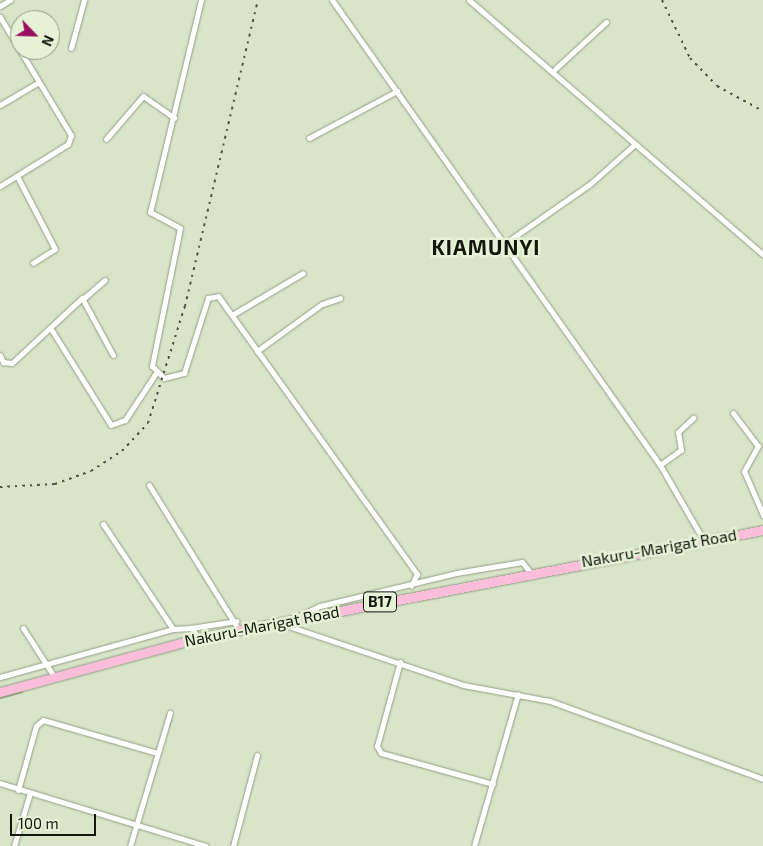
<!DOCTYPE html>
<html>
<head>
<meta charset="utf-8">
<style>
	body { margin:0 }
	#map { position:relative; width:763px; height:846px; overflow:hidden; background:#d9e5c9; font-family:"Exo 2",sans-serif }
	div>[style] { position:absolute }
	.stream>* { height:2px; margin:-1px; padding:0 1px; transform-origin:1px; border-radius:1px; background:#90a372 }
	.roads { filter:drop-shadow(0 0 1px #949e84) drop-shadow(0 0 1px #949e84) }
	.street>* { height:5px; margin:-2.5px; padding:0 2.5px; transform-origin:2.5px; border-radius:2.5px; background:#fff }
	.primary>* { height:9px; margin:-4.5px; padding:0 4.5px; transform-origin:4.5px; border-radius:4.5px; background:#fabeda }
	.rail>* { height:2px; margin-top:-1px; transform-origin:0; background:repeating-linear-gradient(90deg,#4e5445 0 2.5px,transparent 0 7.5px) }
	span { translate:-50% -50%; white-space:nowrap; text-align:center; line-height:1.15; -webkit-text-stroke:5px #e6f2d6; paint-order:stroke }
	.shield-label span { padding:1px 4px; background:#e6f2d6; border:1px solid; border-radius:4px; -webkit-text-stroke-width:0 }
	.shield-label { font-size:15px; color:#13170d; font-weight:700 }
	.street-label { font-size:16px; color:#13170d }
	.district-label { font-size:21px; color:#13170d; font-weight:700; letter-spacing:1px }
	.north { position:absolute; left:10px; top:10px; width:50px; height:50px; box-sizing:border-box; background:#e6f2d6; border:1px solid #929a86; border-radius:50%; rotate:114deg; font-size:14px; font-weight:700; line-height:20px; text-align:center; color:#13170d }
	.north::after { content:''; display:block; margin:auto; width:18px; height:22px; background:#990f62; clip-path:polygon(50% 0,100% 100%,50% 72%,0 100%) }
	.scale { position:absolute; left:10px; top:814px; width:86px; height:22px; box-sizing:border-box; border:2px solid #13170d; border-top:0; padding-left:6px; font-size:15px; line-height:18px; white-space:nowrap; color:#13170d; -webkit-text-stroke:4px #e6f2d6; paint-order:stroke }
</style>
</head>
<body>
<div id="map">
	<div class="stream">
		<i style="left:0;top:698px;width:23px;rotate:-15deg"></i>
		<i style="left:169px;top:726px;width:7px;rotate:-74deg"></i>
		<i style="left:153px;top:778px;width:7px;rotate:-74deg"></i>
	</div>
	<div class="roads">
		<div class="street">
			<i style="left:201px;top:0;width:218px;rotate:103.5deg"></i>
			<i style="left:150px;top:212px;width:34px;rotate:28deg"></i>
			<i style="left:180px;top:228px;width:141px;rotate:101.5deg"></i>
			<i style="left:152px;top:366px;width:17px;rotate:45deg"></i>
			<i style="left:164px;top:378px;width:21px;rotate:-14deg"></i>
			<i style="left:184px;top:373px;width:79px;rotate:-72.3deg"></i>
			<i style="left:208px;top:298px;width:10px;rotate:-11deg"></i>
			<i style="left:218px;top:296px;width:342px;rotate:54.4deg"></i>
			<i style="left:417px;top:574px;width:13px;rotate:117deg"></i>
			<i style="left:332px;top:0;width:569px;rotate:54.8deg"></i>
			<i style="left:660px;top:465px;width:88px;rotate:59.9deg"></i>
			<i style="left:469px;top:0;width:389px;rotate:40.9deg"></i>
			<i style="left:0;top:6px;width:12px;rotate:-31deg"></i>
			<i style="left:0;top:17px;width:138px;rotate:59deg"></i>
			<i style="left:71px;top:135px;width:9px;rotate:108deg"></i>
			<i style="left:68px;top:144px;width:80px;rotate:148.3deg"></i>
			<i style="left:71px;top:48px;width:50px;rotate:-74.8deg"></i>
			<i style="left:554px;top:70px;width:71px;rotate:-42.7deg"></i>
			<i style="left:0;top:105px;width:45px;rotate:-30.5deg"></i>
			<i style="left:309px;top:138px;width:100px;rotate:-28.1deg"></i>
			<i style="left:106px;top:139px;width:57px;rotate:-49.3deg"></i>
			<i style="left:143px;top:96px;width:38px;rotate:35deg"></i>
			<i style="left:17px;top:176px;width:82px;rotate:62.5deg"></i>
			<i style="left:55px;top:249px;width:26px;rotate:148deg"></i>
			<i style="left:504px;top:244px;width:105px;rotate:-34.9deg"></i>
			<i style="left:590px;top:184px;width:59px;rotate:-41.6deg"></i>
			<i style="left:83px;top:299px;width:29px;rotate:-41deg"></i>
			<i style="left:232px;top:315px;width:82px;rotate:-30.6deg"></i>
			<i style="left:51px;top:329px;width:113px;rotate:58deg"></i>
			<i style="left:111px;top:425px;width:15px;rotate:-20deg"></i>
			<i style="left:125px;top:420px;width:56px;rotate:-56.6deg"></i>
			<i style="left:257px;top:351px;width:80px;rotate:-35.9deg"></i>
			<i style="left:322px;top:304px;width:19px;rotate:-18deg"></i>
			<i style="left:0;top:355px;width:8px;rotate:67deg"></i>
			<i style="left:3px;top:362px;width:9px;rotate:6deg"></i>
			<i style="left:12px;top:363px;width:96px;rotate:-42.9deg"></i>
			<i style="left:82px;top:298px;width:65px;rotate:61.5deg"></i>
			<i style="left:733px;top:413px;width:41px;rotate:52.9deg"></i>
			<i style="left:758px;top:446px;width:29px;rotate:119deg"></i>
			<i style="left:744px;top:471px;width:48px;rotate:66.6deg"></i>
			<i style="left:660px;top:465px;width:26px;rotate:-36deg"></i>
			<i style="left:681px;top:450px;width:18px;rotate:-99deg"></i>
			<i style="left:678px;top:432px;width:21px;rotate:-43deg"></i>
			<i style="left:149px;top:485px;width:171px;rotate:58.2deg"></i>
			<i style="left:103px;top:524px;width:126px;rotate:56.3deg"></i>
			<i style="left:297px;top:617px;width:25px;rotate:-26deg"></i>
			<i style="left:320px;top:606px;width:140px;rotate:-13.6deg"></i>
			<i style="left:456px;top:573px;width:67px;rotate:-9.5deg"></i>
			<i style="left:522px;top:562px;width:13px;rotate:51deg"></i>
			<i style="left:282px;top:624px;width:191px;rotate:18.6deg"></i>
			<i style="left:463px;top:685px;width:88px;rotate:10.4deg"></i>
			<i style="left:550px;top:701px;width:227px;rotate:20.1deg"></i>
			<i style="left:23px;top:628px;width:56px;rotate:57.4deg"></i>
			<i style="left:191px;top:628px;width:46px;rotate:-8.8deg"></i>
			<i style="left:400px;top:662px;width:87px;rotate:105.3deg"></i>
			<i style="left:377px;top:746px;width:8px;rotate:60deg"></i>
			<i style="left:381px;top:753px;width:116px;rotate:15.5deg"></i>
			<i style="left:0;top:677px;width:180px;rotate:-15.5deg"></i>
			<i style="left:173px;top:629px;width:18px;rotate:-3deg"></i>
			<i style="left:191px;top:628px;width:13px;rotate:51deg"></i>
			<i style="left:0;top:783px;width:215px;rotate:17deg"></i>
			<i style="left:18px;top:790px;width:66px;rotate:-74.3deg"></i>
			<i style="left:36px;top:726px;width:9px;rotate:-41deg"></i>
			<i style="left:43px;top:720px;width:119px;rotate:16.1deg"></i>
			<i style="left:14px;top:846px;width:55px;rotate:-73.2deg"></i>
			<i style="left:130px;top:846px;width:139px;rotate:-73.3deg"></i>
			<i style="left:233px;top:846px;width:94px;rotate:-75.2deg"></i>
			<i style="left:474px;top:846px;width:158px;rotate:-73.9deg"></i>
		</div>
		<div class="primary">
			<i style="left:0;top:692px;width:206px;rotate:-15.2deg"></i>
			<i style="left:199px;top:638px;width:574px;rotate:-10.84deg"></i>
		</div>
	</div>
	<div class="rail">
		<i style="left:662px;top:0;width:64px;rotate:64.2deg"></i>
		<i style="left:690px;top:58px;width:39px;rotate:46deg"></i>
		<i style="left:717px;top:86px;width:52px;rotate:28.5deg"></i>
		<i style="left:0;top:487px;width:55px;rotate:-3.1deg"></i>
		<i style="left:55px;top:484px;width:38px;rotate:-20deg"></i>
		<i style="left:91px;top:471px;width:37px;rotate:-33deg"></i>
		<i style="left:122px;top:451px;width:38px;rotate:-47deg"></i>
		<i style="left:148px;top:423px;width:123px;rotate:-72.5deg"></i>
		<i style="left:185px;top:306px;width:315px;rotate:-76.6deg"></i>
	</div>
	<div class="shield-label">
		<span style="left:380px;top:602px">B17</span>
	</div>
	<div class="street-label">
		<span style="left:659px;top:548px;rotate:-10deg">Nakuru-Marigat Road</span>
		<span style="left:262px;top:626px;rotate:-11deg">Nakuru-Marigat Road</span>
	</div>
	<div class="district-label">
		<span style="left:486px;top:247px">KIAMUNYI</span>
	</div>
	<div class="north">N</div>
	<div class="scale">100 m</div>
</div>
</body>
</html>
